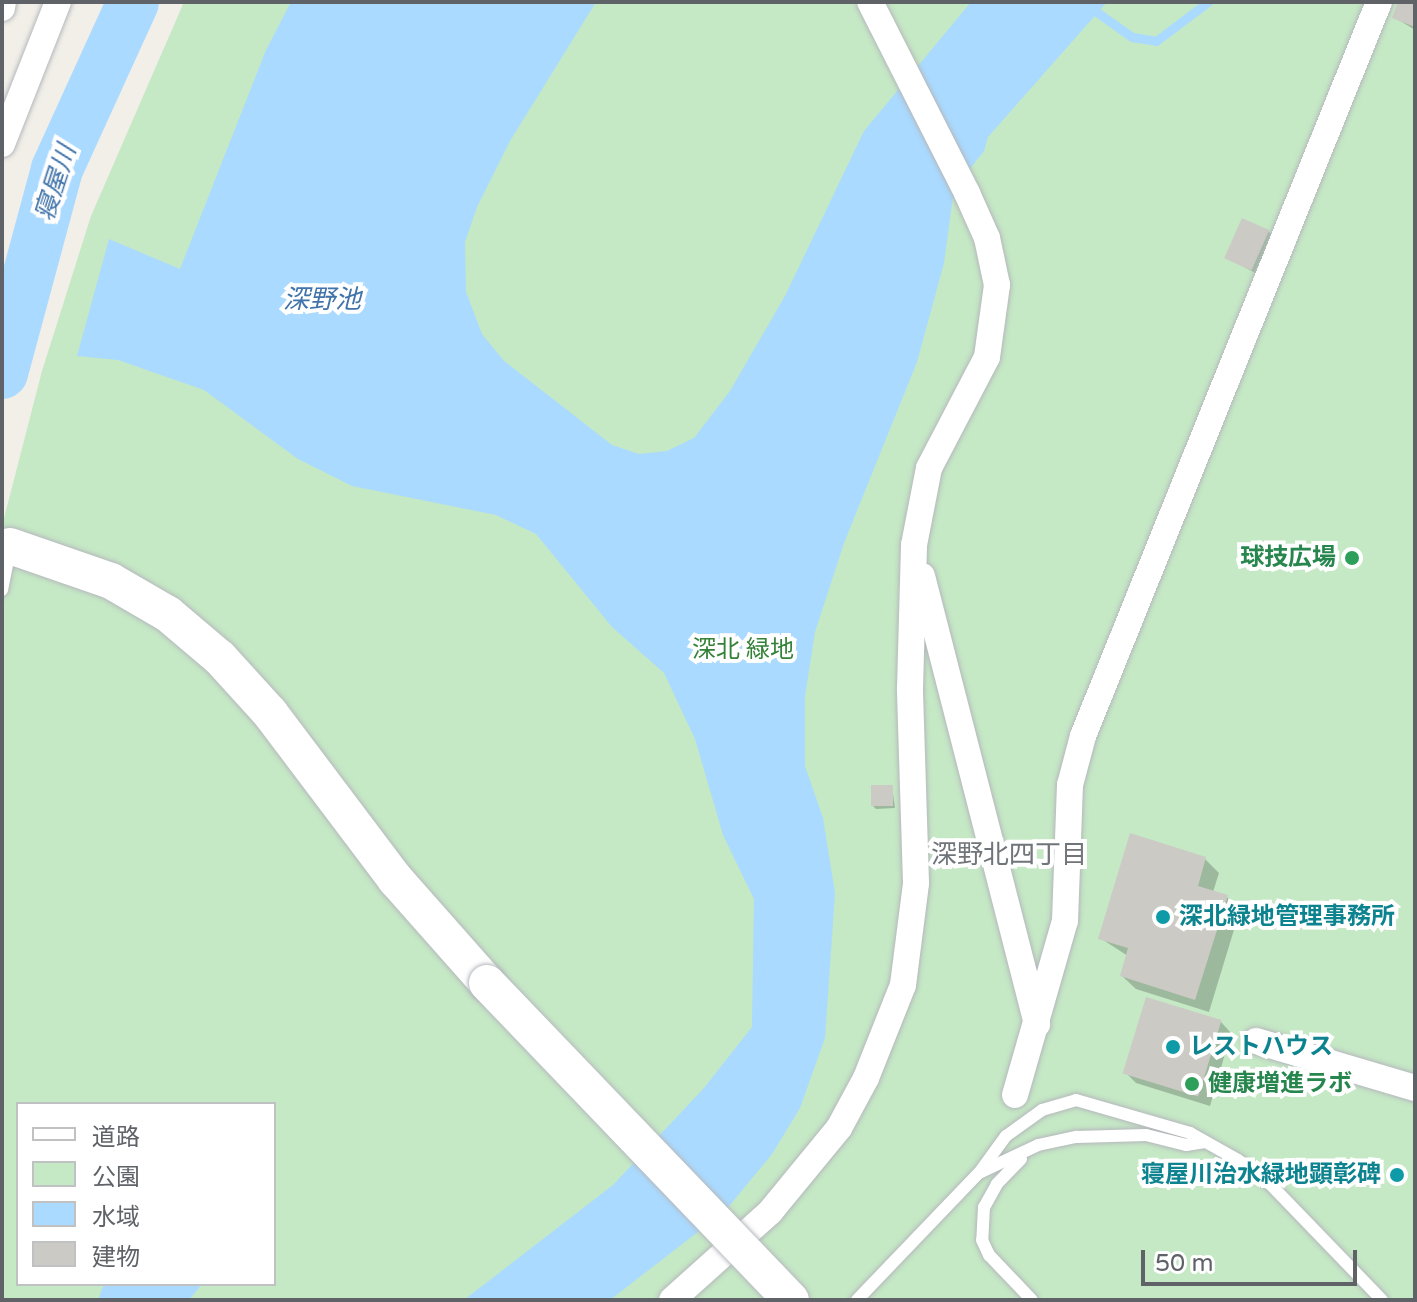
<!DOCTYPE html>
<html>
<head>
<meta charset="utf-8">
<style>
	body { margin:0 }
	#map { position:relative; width:1417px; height:1302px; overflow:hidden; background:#f1efe8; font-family:"Varela Round","Noto Sans JP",sans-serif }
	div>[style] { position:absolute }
	.green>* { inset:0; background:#c5e8c5 }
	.water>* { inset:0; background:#aadaff }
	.shadow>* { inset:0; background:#0003 }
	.stream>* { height:9px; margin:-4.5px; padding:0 4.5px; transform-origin:4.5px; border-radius:4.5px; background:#aadaff }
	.river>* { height:52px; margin:-26px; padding:0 26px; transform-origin:26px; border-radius:26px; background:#aadaff }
	.building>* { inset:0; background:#cccac5; transform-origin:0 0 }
	.roads { filter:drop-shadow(0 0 2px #b5b8bc) drop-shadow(0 0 2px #b5b8bc) }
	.lane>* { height:12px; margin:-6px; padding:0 6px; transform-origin:6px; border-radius:6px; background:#fff }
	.street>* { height:26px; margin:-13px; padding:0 13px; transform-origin:13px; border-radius:13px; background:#fff }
	.secondary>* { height:36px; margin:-18px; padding:0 18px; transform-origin:18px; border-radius:18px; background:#fff }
	.bridges { filter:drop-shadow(0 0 2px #b6babf) drop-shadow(0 0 2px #b6babf) }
	.secondary-bridge>* { height:36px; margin:-18px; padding:0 18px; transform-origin:18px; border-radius:18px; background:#fff }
	.dots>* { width:22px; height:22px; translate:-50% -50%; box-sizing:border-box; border:4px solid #fff; border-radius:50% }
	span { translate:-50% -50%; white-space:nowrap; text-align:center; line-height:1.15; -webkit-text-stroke:8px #fff; paint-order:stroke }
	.leisure-label { font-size:24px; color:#27864d; font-weight:700 }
	.right { translate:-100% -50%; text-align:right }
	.left { translate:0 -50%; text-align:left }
	.park-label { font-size:24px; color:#348238 }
	.culture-label { font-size:24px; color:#0d838f; font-weight:700 }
	.water-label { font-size:26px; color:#4174aa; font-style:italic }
	.neighbourhood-label { font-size:26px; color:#70757a }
	.frame { position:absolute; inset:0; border:4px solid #5f6368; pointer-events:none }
	.legend { position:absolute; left:16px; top:1102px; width:260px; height:184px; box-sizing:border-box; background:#fff; border:2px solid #bfc1c3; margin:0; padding:10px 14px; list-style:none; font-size:24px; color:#5f6368 }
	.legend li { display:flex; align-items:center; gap:16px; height:40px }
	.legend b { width:40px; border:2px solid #bfc1c3 }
	.scale { position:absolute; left:1141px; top:1250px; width:216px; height:36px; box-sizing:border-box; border:4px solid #5f6368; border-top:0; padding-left:10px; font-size:24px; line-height:28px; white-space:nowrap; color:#5f6368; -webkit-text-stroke:6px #fff; paint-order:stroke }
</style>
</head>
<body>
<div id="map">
	<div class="green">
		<i style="clip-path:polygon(evenodd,184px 2px,1415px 2px,1415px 1300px,2px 1300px,2px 526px,42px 371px,91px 216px,184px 2px,18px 1104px,274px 1104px,274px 1284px,18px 1284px,18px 1104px)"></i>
	</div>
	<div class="water">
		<i style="clip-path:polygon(291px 2px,596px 2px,510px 141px,477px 207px,465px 242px,466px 292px,482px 334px,503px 360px,612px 445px,639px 454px,667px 451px,694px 438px,730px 391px,785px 296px,864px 131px,971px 2px,1107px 2px,988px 137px,984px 151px,954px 189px,944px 263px,917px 362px,844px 543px,815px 632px,805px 696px,805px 766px,823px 818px,835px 893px,825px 1038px,800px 1108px,772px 1154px,725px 1211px,610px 1300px,464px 1300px,613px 1185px,704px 1088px,752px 1027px,754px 899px,723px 835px,695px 739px,664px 673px,612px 627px,536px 534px,496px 515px,352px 486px,298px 459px,204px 390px,118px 360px,77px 356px,109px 239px,180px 269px,266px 50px)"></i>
		<i style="clip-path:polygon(104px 1284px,202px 1284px,189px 1300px,98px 1300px)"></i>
	</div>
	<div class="shadow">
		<i style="clip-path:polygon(1400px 2px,1415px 2px,1415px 30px,1394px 17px)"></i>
		<i style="clip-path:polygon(1268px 231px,1275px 238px,1259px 275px,1227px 258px)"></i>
		<i style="clip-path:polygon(892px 787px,895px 808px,876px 809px,873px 806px)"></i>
		<i style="clip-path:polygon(1205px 859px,1219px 873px,1213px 892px,1227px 897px,1240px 910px,1209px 1012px,1136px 989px,1122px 976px,1128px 956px,1100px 938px)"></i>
		<i style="clip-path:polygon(1221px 1022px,1231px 1033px,1210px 1106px,1136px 1083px,1126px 1073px)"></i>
	</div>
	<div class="stream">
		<i style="left:1098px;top:13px;width:42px;rotate:35.2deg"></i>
		<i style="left:1132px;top:37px;width:24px;rotate:9deg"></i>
		<i style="left:1156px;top:41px;width:65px;rotate:-36.9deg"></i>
	</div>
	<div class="river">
		<i style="left:2px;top:373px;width:211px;rotate:-74.9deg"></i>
		<i style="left:57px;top:169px;width:183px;rotate:-65.5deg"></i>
	</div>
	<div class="building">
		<i style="clip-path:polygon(1398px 2px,1415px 2px,1415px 27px,1392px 18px)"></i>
		<i style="left:1242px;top:218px;width:30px;height:44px;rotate:24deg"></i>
		<i style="left:893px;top:785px;width:21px;height:22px;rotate:90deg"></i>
		<i style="clip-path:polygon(1130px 833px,1206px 857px,1198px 886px,1228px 895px,1195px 1000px,1120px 976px,1128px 948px,1098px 939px)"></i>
		<i style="left:1146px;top:997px;width:79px;height:80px;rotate:17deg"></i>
	</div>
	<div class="roads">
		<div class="lane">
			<i style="left:2px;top:590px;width:41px;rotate:-78.7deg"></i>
			<i style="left:1021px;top:1159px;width:35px;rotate:134deg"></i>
			<i style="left:997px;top:1184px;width:26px;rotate:119deg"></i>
			<i style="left:984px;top:1207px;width:33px;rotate:93deg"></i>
			<i style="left:982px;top:1240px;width:17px;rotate:65deg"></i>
			<i style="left:989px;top:1255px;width:62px;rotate:46.3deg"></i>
			<i style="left:981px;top:1172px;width:63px;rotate:-25.3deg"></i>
			<i style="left:1038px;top:1145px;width:40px;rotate:-12deg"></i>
			<i style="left:1077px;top:1137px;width:69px;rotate:-1.7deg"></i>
			<i style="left:1146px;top:1135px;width:41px;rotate:14deg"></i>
			<i style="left:1186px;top:1145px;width:19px;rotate:-9deg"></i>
			<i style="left:857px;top:1300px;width:176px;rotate:-46.2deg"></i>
			<i style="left:979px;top:1173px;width:46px;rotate:-53.9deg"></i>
			<i style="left:1006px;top:1136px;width:44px;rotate:-35.8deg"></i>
			<i style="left:1042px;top:1110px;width:35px;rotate:-16deg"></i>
			<i style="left:1076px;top:1100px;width:119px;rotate:16.1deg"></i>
			<i style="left:1190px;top:1133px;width:55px;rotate:29.4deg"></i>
			<i style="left:1238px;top:1160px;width:40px;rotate:37deg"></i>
			<i style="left:1270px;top:1184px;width:161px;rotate:46deg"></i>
		</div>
		<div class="street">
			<i style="left:2px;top:8px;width:6px;rotate:-81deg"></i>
			<i style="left:2px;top:144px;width:153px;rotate:-68.5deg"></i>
			<i style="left:922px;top:576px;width:463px;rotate:75.6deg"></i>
			<i style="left:1256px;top:1041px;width:166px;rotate:16.5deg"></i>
			<i style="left:1015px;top:1095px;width:181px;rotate:-74deg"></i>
			<i style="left:1065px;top:921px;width:136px;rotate:-87.9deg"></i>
			<i style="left:1070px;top:785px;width:51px;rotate:-75.1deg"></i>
			<i style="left:1083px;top:736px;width:791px;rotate:-68.04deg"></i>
			<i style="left:672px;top:1300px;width:132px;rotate:-41.9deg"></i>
			<i style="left:770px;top:1212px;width:109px;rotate:-50.6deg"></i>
			<i style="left:839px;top:1128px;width:57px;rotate:-61.6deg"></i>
			<i style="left:866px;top:1078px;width:100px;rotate:-68.3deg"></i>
			<i style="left:903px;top:985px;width:103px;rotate:-82.7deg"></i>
			<i style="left:916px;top:883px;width:194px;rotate:-91.8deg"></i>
			<i style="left:910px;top:689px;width:144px;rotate:-88.4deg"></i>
			<i style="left:914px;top:545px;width:78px;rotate:-79deg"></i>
			<i style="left:929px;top:468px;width:125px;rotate:-62.4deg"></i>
			<i style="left:987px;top:357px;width:73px;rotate:-82.1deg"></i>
			<i style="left:997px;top:285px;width:48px;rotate:-102deg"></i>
			<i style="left:987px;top:238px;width:49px;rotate:-114deg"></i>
			<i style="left:967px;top:193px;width:214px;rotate:-116.9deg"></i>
		</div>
		<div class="secondary">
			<i style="left:10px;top:546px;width:107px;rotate:19.1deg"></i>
			<i style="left:111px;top:581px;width:66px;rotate:30.1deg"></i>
			<i style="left:168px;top:614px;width:68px;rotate:40.2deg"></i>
			<i style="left:220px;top:658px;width:74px;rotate:47.7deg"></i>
			<i style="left:270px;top:713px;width:209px;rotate:53deg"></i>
			<i style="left:396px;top:880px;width:137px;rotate:48.5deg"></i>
		</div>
	</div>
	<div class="bridges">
		<div class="secondary-bridge">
			<i style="left:487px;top:983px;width:439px;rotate:46.2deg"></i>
		</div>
	</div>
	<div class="dots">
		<i style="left:1352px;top:558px;background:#2e9e5b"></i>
		<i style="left:1163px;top:917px;background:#0f9aa8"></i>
		<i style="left:1173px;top:1047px;background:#0f9aa8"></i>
		<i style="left:1192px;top:1084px;background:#2e9e5b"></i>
		<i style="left:1397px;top:1175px;background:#0f9aa8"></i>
	</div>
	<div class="leisure-label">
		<span class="right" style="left:1336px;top:558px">球技広場</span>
		<span class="left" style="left:1208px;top:1084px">健康増進ラボ</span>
	</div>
	<div class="park-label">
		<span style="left:743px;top:650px">深北 緑地</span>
	</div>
	<div class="culture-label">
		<span class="left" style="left:1179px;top:917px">深北緑地管理事務所</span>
		<span class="left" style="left:1189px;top:1047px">レストハウス</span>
		<span class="right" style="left:1381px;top:1175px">寝屋川治水緑地顕彰碑</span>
	</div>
	<div class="water-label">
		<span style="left:56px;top:183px;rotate:-72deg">寝屋川</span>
		<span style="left:322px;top:300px">深野池</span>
	</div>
	<div class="neighbourhood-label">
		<span style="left:1009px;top:855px">深野北四丁目</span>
	</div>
	<div class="frame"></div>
	<ul class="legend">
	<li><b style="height:10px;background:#fff"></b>道路</li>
	<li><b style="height:22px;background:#c5e8c5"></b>公園</li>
	<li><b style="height:22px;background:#aadaff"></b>水域</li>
	<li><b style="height:22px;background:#cccac5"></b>建物</li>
	</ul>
	<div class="scale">50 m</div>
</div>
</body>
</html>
